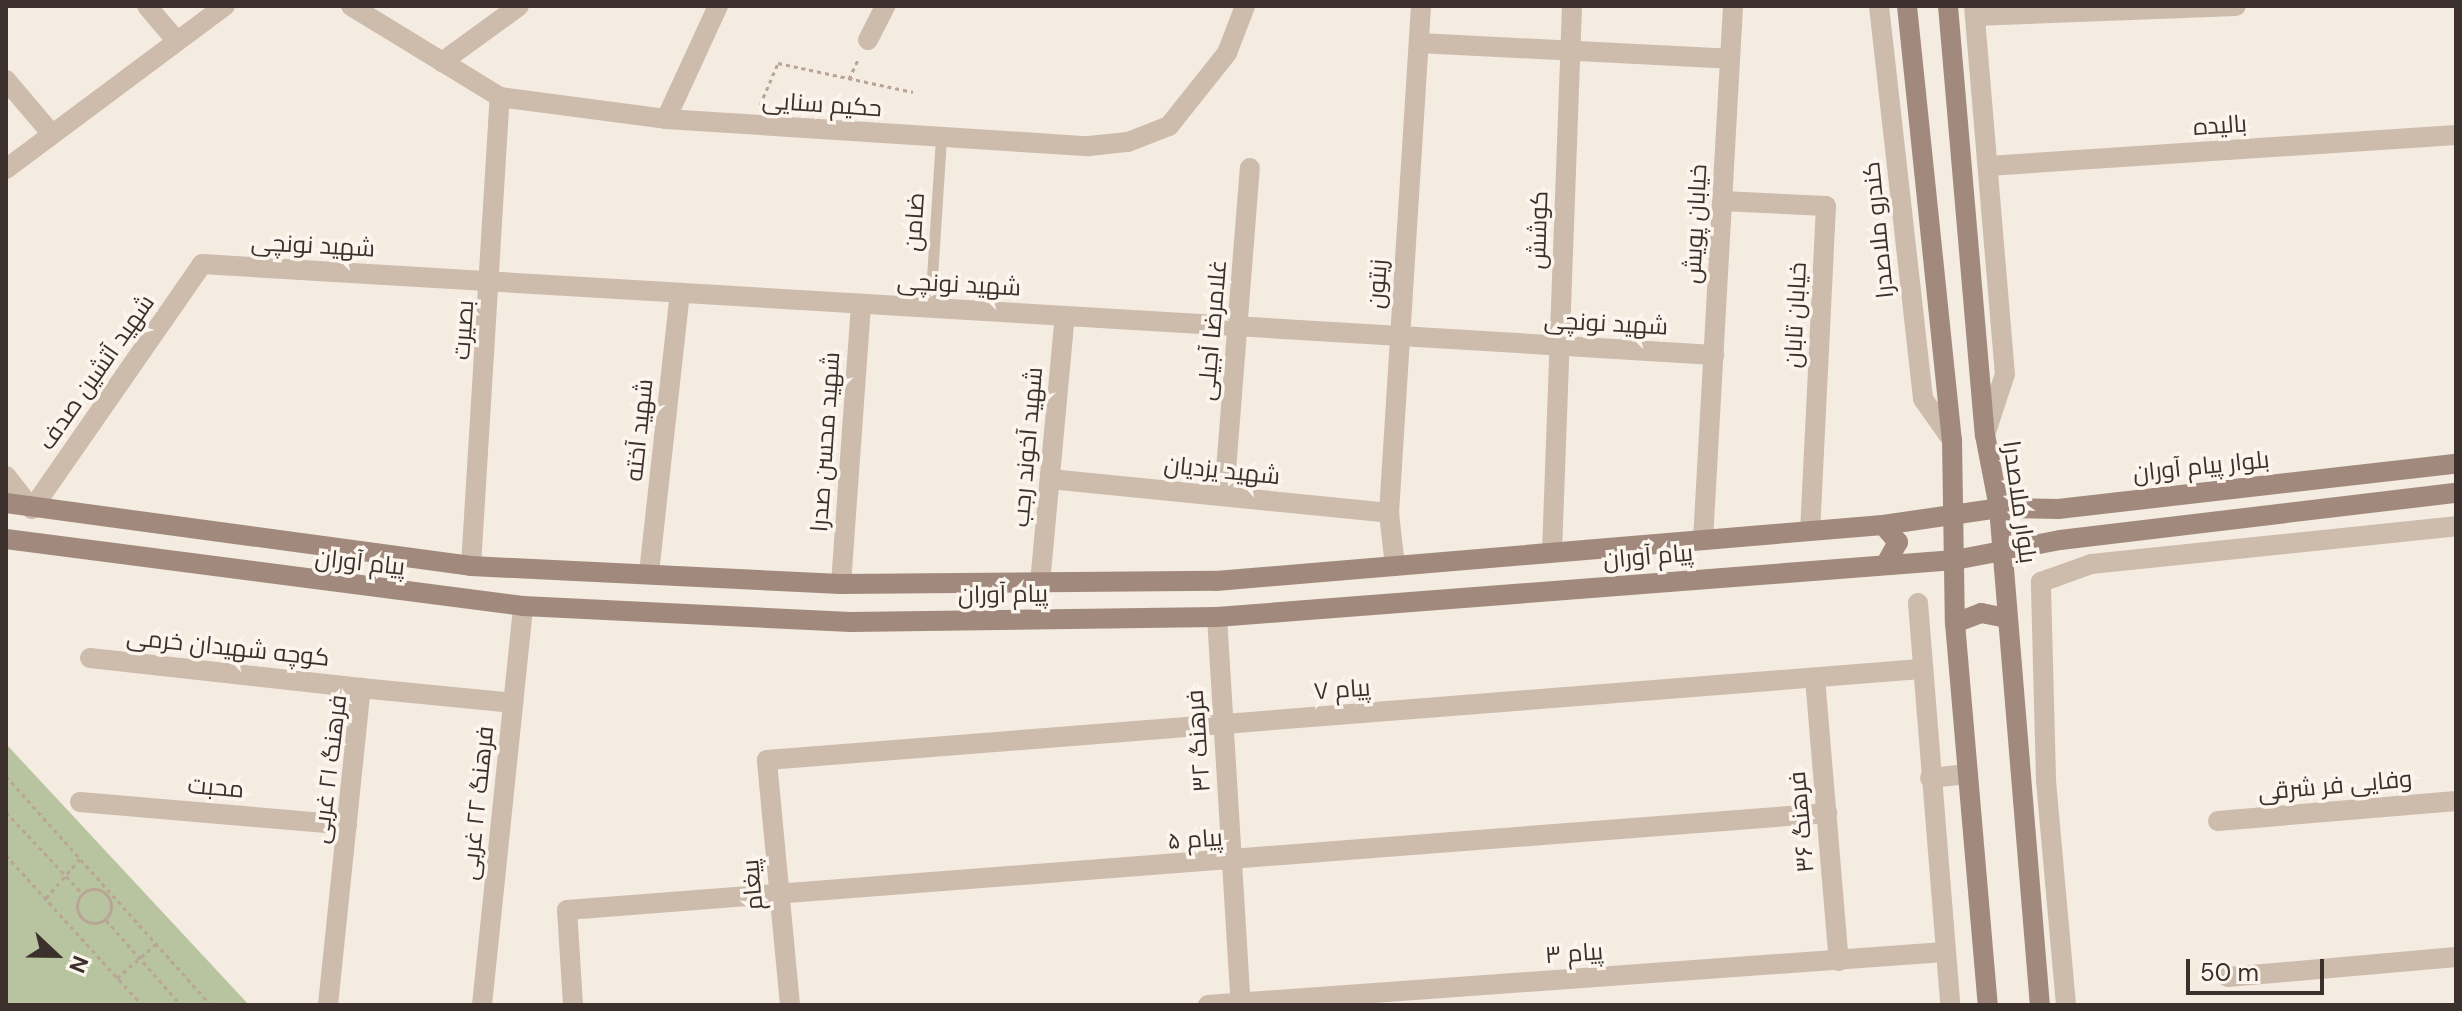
<!DOCTYPE html>
<html>
<head>
<meta charset="utf-8">
<style>
	body { margin:0 }
	#map { position:relative; width:2462px; height:1011px; overflow:hidden; background:#f4ebe1; font-family:"DM Sans",Cairo,sans-serif }
	div>[style] { position:absolute }
	.green>* { inset:0; background:#b8c4a0 }
	.path>* { height:3px; margin-top:-1.5px; transform-origin:0; background:repeating-linear-gradient(90deg,#b9a596 0 4px,transparent 0 8px) }
	.path>.ring { margin:-1.5px; padding:0; box-sizing:content-box; background:none; border:3px solid #b9a596; border-radius:50% }
	.service>* { height:11px; margin:-5.5px; padding:0 5.5px; transform-origin:5.5px; border-radius:5.5px; background:#cdbbac }
	.minor>* { height:20px; margin:-10px; padding:0 10px; transform-origin:10px; border-radius:10px; background:#cdbbac }
	.secondary>* { height:20px; margin:-10px; padding:0 10px; transform-origin:10px; border-radius:10px; background:#a18a7d }
	span { translate:-50% -50%; white-space:nowrap; text-align:center; line-height:1.15; -webkit-text-stroke:7px #fbf5ee; paint-order:stroke }
	.street-label { font-size:24px; color:#3b302b }
	.frame { position:absolute; inset:0; border:8px solid #3b302b; pointer-events:none }
	.north { position:absolute; left:16px; top:915px; width:80px; height:80px; -webkit-text-stroke:6px #fbf5ee; paint-order:stroke; rotate:112deg; font-size:22px; font-weight:700; line-height:32px; text-align:center; color:#3b302b }
	.north::after { content:''; display:block; margin:auto; width:28px; height:36px; background:#3b302b; clip-path:polygon(50% 0,100% 100%,50% 72%,0 100%) }
	.scale { position:absolute; left:2186px; top:959px; width:138px; height:36px; box-sizing:border-box; border:4px solid #3b302b; border-top:0; padding-left:10px; font-size:24px; line-height:28px; white-space:nowrap; color:#3b302b; -webkit-text-stroke:6px #fbf5ee; paint-order:stroke }
</style>
</head>
<body>
<div id="map">
	<div class="green">
		<i style="clip-path:polygon(6px 744px,249px 1005px,6px 1005px)"></i>
	</div>
	<div class="path">
		<i style="left:849px;top:79px;width:23px;rotate:-65deg"></i>
		<i style="left:760px;top:105px;width:46px;rotate:-66.8deg"></i>
		<i style="left:778px;top:63px;width:138px;rotate:12.1deg"></i>
		<i style="left:6px;top:776px;width:307px;rotate:48.2deg"></i>
		<i style="left:6px;top:812px;width:111px;rotate:46.8deg"></i>
		<i style="left:6px;top:855px;width:202px;rotate:47.8deg"></i>
		<i class="ring" style="left:77px;top:889px;width:31px;height:31px"></i>
		<i style="left:46px;top:898px;width:52px;rotate:-48.9deg"></i>
		<i style="left:106px;top:920px;width:113px;rotate:48.6deg"></i>
		<i style="left:117px;top:978px;width:52px;rotate:-41.1deg"></i>
	</div>
	<div class="service">
		<i style="left:930px;top:308px;width:169px;rotate:-86.3deg"></i>
	</div>
	<div class="minor">
		<i style="left:147px;top:6px;width:43px;rotate:49.7deg"></i>
		<i style="left:351px;top:6px;width:175px;rotate:31.4deg"></i>
		<i style="left:500px;top:97px;width:167px;rotate:7.5deg"></i>
		<i style="left:666px;top:119px;width:424px;rotate:3.7deg"></i>
		<i style="left:1089px;top:146px;width:39px;rotate:-6deg"></i>
		<i style="left:1128px;top:142px;width:44px;rotate:-21.3deg"></i>
		<i style="left:1169px;top:126px;width:93px;rotate:-51.5deg"></i>
		<i style="left:1227px;top:53px;width:50px;rotate:-69deg"></i>
		<i style="left:1879px;top:6px;width:395px;rotate:83.6deg"></i>
		<i style="left:1923px;top:399px;width:50px;rotate:54.7deg"></i>
		<i style="left:1974px;top:6px;width:369px;rotate:85.2deg"></i>
		<i style="left:2005px;top:374px;width:64px;rotate:108.2deg"></i>
		<i style="left:1975px;top:16px;width:261px;rotate:-2.2deg"></i>
		<i style="left:868px;top:40px;width:38px;rotate:-63deg"></i>
		<i style="left:1419px;top:43px;width:311px;rotate:2.9deg"></i>
		<i style="left:442px;top:62px;width:95px;rotate:-36deg"></i>
		<i style="left:6px;top:80px;width:70px;rotate:49.7deg"></i>
		<i style="left:666px;top:119px;width:124px;rotate:-65.3deg"></i>
		<i style="left:1988px;top:166px;width:469px;rotate:-3.8deg"></i>
		<i style="left:6px;top:169px;width:273px;rotate:-36.7deg"></i>
		<i style="left:1722px;top:201px;width:104px;rotate:2.8deg"></i>
		<i style="left:1826px;top:206px;width:325px;rotate:92.8deg"></i>
		<i style="left:6px;top:476px;width:42px;rotate:51.8deg"></i>
		<i style="left:32px;top:509px;width:298px;rotate:-55.2deg"></i>
		<i style="left:202px;top:264px;width:1515px;rotate:3.44deg"></i>
		<i style="left:1050px;top:479px;width:341px;rotate:5.7deg"></i>
		<i style="left:1224px;top:496px;width:329px;rotate:-85.5deg"></i>
		<i style="left:1703px;top:540px;width:535px;rotate:-86.78deg"></i>
		<i style="left:1552px;top:552px;width:546px;rotate:-87.9deg"></i>
		<i style="left:471px;top:566px;width:470px;rotate:-86.5deg"></i>
		<i style="left:1395px;top:566px;width:53px;rotate:-96.5deg"></i>
		<i style="left:1389px;top:513px;width:508px;rotate:-86.39deg"></i>
		<i style="left:649px;top:573px;width:282px;rotate:-83.7deg"></i>
		<i style="left:1040px;top:583px;width:268px;rotate:-84.7deg"></i>
		<i style="left:841px;top:584px;width:281px;rotate:-85.9deg"></i>
		<i style="left:1918px;top:603px;width:403px;rotate:85.4deg"></i>
		<i style="left:1217px;top:617px;width:389px;rotate:86.5deg"></i>
		<i style="left:90px;top:658px;width:273px;rotate:6.3deg"></i>
		<i style="left:1815px;top:678px;width:284px;rotate:85.2deg"></i>
		<i style="left:1930px;top:778px;width:38px;rotate:-6deg"></i>
		<i style="left:80px;top:802px;width:268px;rotate:4.9deg"></i>
		<i style="left:2218px;top:821px;width:239px;rotate:-4.8deg"></i>
		<i style="left:2228px;top:977px;width:229px;rotate:-5deg"></i>
		<i style="left:328px;top:1005px;width:319px;rotate:-84.1deg"></i>
		<i style="left:361px;top:688px;width:153px;rotate:5.6deg"></i>
		<i style="left:482px;top:1005px;width:401px;rotate:-84.1deg"></i>
		<i style="left:573px;top:1005px;width:95px;rotate:-93.6deg"></i>
		<i style="left:567px;top:910px;width:1264px;rotate:-4.4deg"></i>
		<i style="left:790px;top:1005px;width:246px;rotate:-95.4deg"></i>
		<i style="left:767px;top:760px;width:1157px;rotate:-4.51deg"></i>
		<i style="left:1208px;top:1005px;width:738px;rotate:-4.12deg"></i>
		<i style="left:2066px;top:1005px;width:227px;rotate:-95.1deg"></i>
		<i style="left:2046px;top:779px;width:197px;rotate:-91.5deg"></i>
		<i style="left:2041px;top:582px;width:53px;rotate:-19.8deg"></i>
		<i style="left:2091px;top:564px;width:367px;rotate:-5.9deg"></i>
	</div>
	<div class="secondary">
		<i style="left:1907px;top:6px;width:436px;rotate:84.1deg"></i>
		<i style="left:1952px;top:440px;width:183px;rotate:89.1deg"></i>
		<i style="left:1955px;top:623px;width:383px;rotate:85.1deg"></i>
		<i style="left:1948px;top:6px;width:431px;rotate:85.1deg"></i>
		<i style="left:1985px;top:435px;width:74px;rotate:79.1deg"></i>
		<i style="left:1999px;top:508px;width:499px;rotate:85.3deg"></i>
		<i style="left:6px;top:503px;width:469px;rotate:7.7deg"></i>
		<i style="left:471px;top:566px;width:370px;rotate:2.8deg"></i>
		<i style="left:841px;top:584px;width:375px;rotate:-0.5deg"></i>
		<i style="left:1216px;top:581px;width:669px;rotate:-4.8deg"></i>
		<i style="left:1883px;top:525px;width:117px;rotate:-8.3deg"></i>
		<i style="left:1999px;top:508px;width:59px;rotate:1deg"></i>
		<i style="left:2058px;top:509px;width:401px;rotate:-6.5deg"></i>
		<i style="left:1883px;top:525px;width:23px;rotate:49deg"></i>
		<i style="left:1898px;top:542px;width:23px;rotate:119deg"></i>
		<i style="left:6px;top:539px;width:521px;rotate:7.38deg"></i>
		<i style="left:523px;top:606px;width:328px;rotate:2.8deg"></i>
		<i style="left:851px;top:622px;width:366px;rotate:-0.8deg"></i>
		<i style="left:1217px;top:617px;width:740px;rotate:-4.42deg"></i>
		<i style="left:1955px;top:560px;width:107px;rotate:-10.8deg"></i>
		<i style="left:2060px;top:540px;width:399px;rotate:-6.8deg"></i>
		<i style="left:1955px;top:623px;width:28px;rotate:-21deg"></i>
		<i style="left:1981px;top:613px;width:25px;rotate:11deg"></i>
	</div>
	<div class="street-label">
		<span style="left:822px;top:104px;rotate:4deg">حکیم سنایی</span>
		<span style="left:2220px;top:125px;rotate:-4deg">بالیده</span>
		<span style="left:914px;top:222px;rotate:-86deg">ضامن</span>
		<span style="left:1695px;top:224px;rotate:-87deg">خیابان پویش</span>
		<span style="left:1538px;top:230px;rotate:-88deg">کوشش</span>
		<span style="left:1878px;top:230px;rotate:-96deg">کندرو ملاصدرا</span>
		<span style="left:313px;top:245px;rotate:3deg">شهید نونچی</span>
		<span style="left:959px;top:284px;rotate:3deg">شهید نونچی</span>
		<span style="left:1377px;top:284px;rotate:-86deg">زیتون</span>
		<span style="left:1795px;top:315px;rotate:-87deg">خیابان تابان</span>
		<span style="left:1606px;top:323px;rotate:3deg">شهید نونچی</span>
		<span style="left:463px;top:330px;rotate:-86deg">بصیرت</span>
		<span style="left:1212px;top:330px;rotate:-85deg">غلامرضا آجیلی</span>
		<span style="left:96px;top:372px;rotate:-55deg">شهید آتشین صدف</span>
		<span style="left:639px;top:430px;rotate:-84deg">شهید آخته</span>
		<span style="left:825px;top:442px;rotate:-86deg">شهید محسن صدرا</span>
		<span style="left:1027px;top:447px;rotate:-85deg">شهید آخوند رجب</span>
		<span style="left:2201px;top:466px;rotate:-6deg">بلوار پیام آوران</span>
		<span style="left:1222px;top:470px;rotate:6deg">شهید یزدیان</span>
		<span style="left:2020px;top:502px;rotate:82deg">بلوار ملاصدرا</span>
		<span style="left:1648px;top:556px;rotate:-5deg">پیام آوران</span>
		<span style="left:360px;top:562px;rotate:6deg">پیام آوران</span>
		<span style="left:1003px;top:594px;rotate:-1deg">پیام آوران</span>
		<span style="left:228px;top:647px;rotate:6deg">کوچه شهیدان خرمی</span>
		<span style="left:1342px;top:689px;rotate:-4deg">پیام ۷</span>
		<span style="left:1198px;top:741px;rotate:-94deg">فرهنگ ۳۲</span>
		<span style="left:329px;top:769px;rotate:-83deg">فرهنگ ۲۱ غربی</span>
		<span style="left:2335px;top:785px;rotate:-5deg">وفایی فر شرقی</span>
		<span style="left:216px;top:787px;rotate:5deg">محبت</span>
		<span style="left:477px;top:803px;rotate:-84deg">فرهنگ ۲۲ غربی</span>
		<span style="left:1801px;top:822px;rotate:-95deg">فرهنگ ۳۶</span>
		<span style="left:1195px;top:839px;rotate:-4deg">پیام ۵</span>
		<span style="left:752px;top:885px;rotate:-95deg">پیغام</span>
		<span style="left:1574px;top:953px;rotate:-4deg">پیام ۳</span>
	</div>
	<div class="frame"></div>
	<div class="north">N</div>
	<div class="scale">50 m</div>
</div>
</body>
</html>
